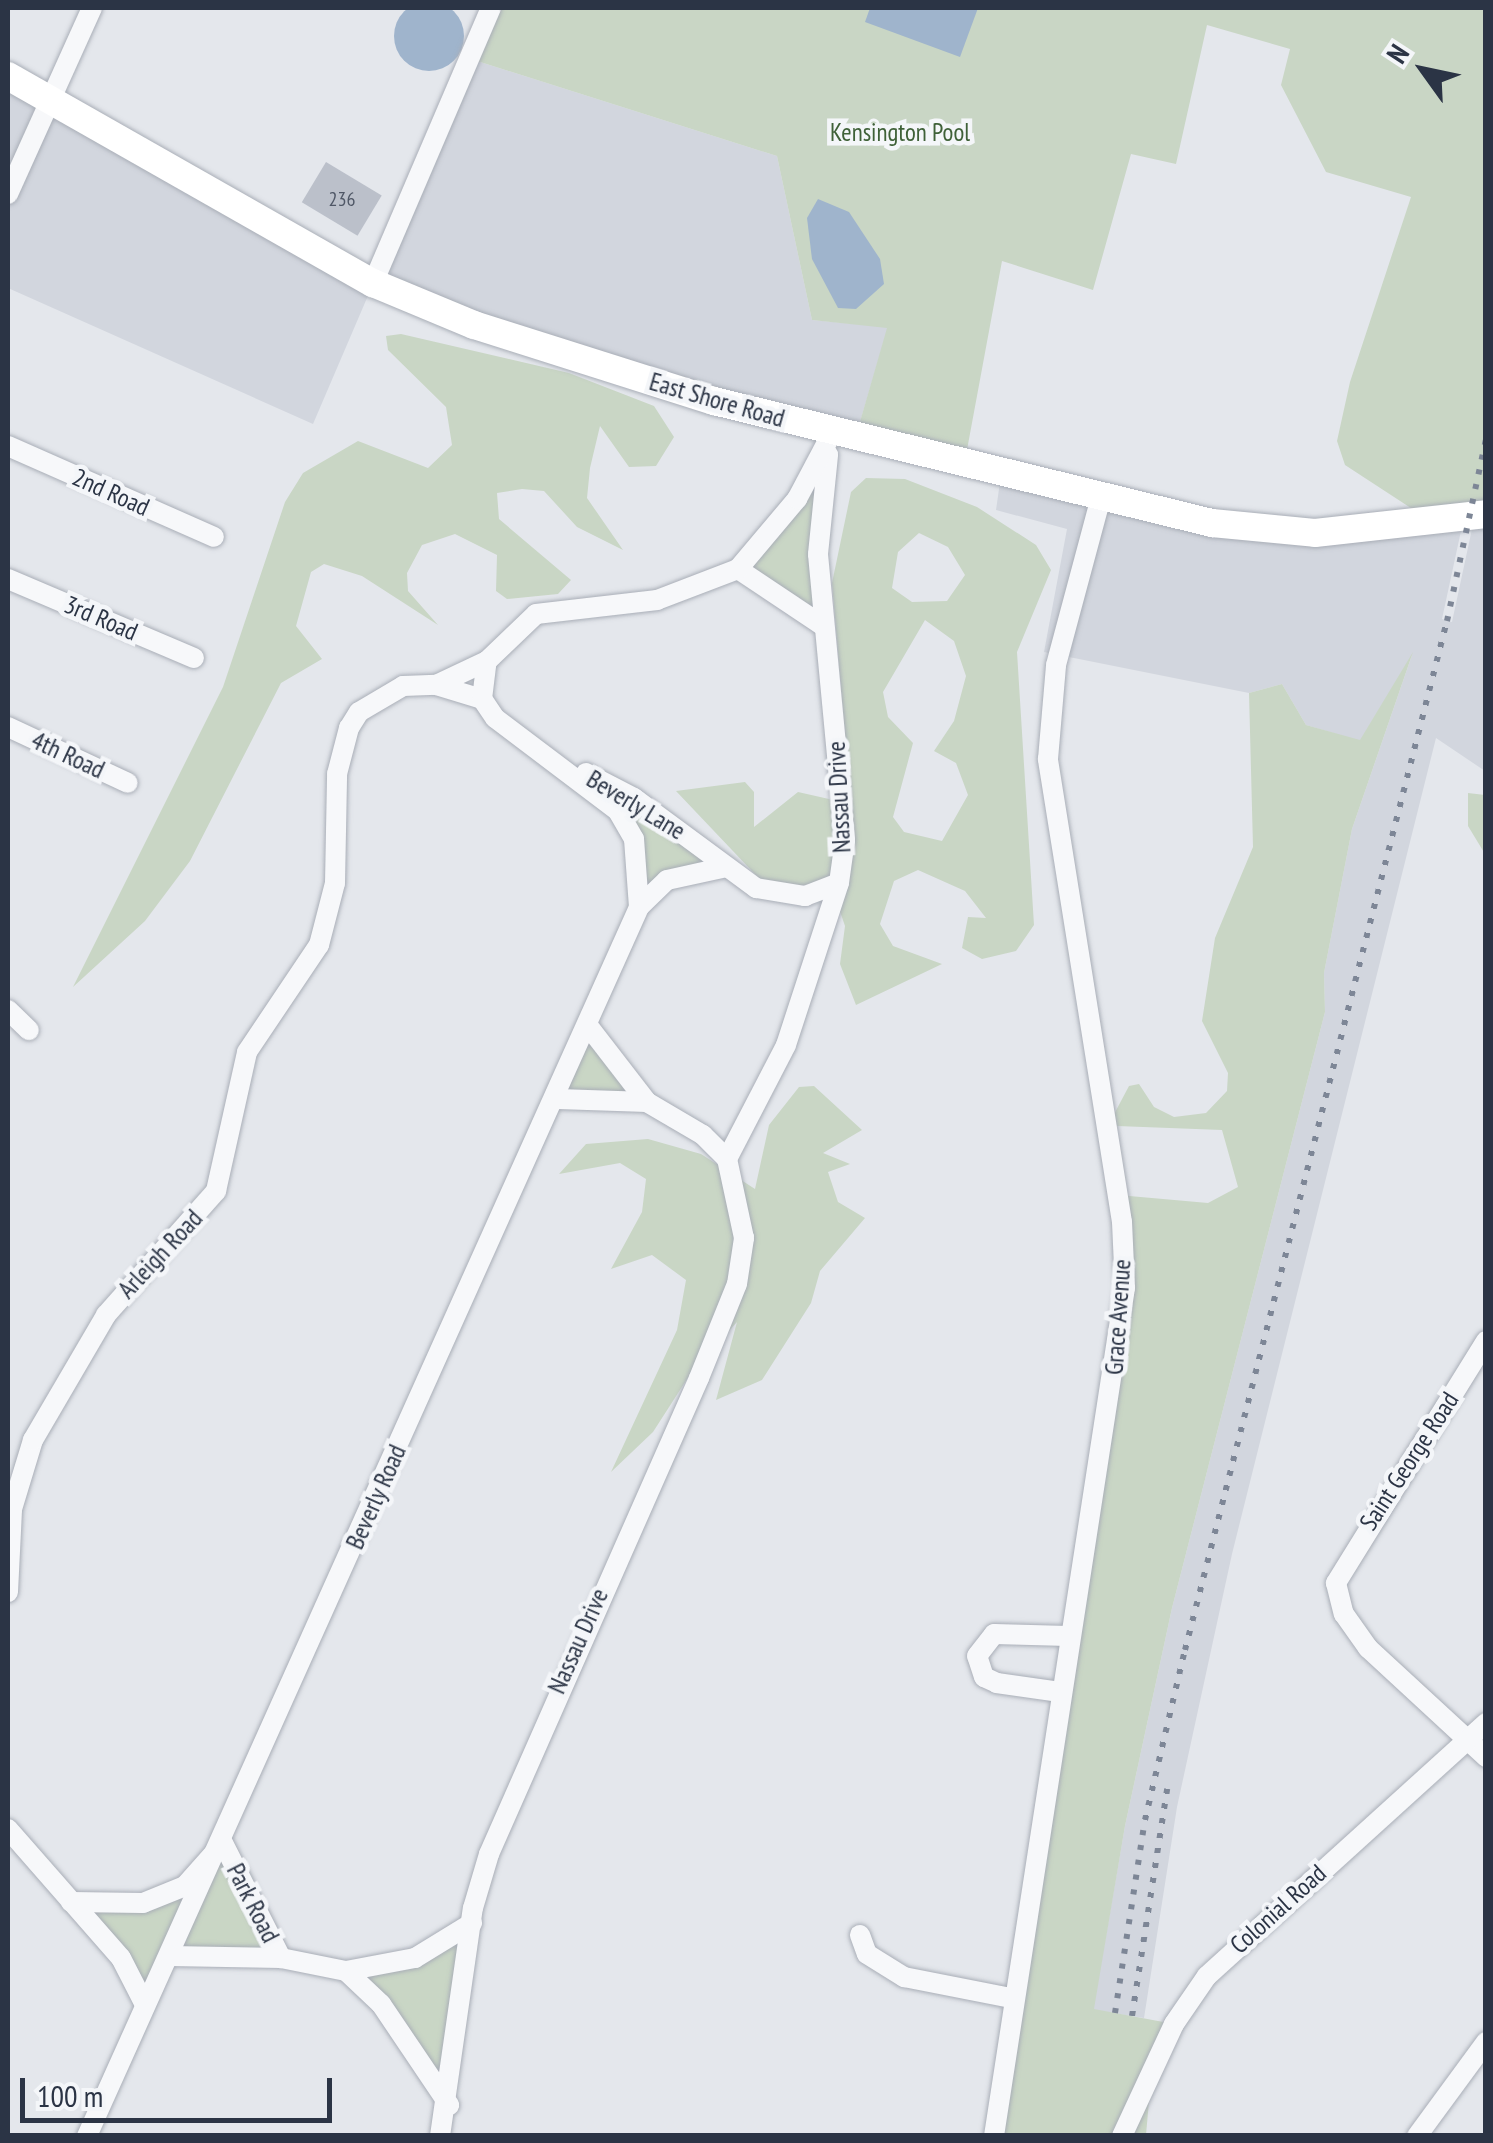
<!DOCTYPE html>
<html>
<head>
<meta charset="utf-8">
<style>
	body { margin:0 }
	#map { position:relative; width:1493px; height:2143px; overflow:hidden; background:#e4e7ec; font-family:"PT Sans Narrow",sans-serif }
	div>[style] { position:absolute }
	.built>* { inset:0; background:#d2d6de }
	.green>* { inset:0; background:#c9d6c5 }
	.water>* { inset:0; background:#9fb4cc }
	.round { border-radius:50% }
	.building>* { inset:0; background:#bbc0ca; transform-origin:0 0 }
	.roads { filter:drop-shadow(0 0 2px #a9aeb7) drop-shadow(0 0 2px #a9aeb7) }
	.minor>* { height:20px; margin:-10px; padding:0 10px; transform-origin:10px; border-radius:10px; background:#f7f8fa }
	.major>* { height:28px; margin:-14px; padding:0 14px; transform-origin:14px; border-radius:14px; background:#fff }
	.rail>* { height:6px; margin-top:-3px; transform-origin:0; background:repeating-linear-gradient(90deg,#7d8696 0 5px,transparent 0 15px) }
	span { translate:-50% -50%; white-space:nowrap; text-align:center; line-height:1.15; -webkit-text-stroke:9px #f4f6f9; paint-order:stroke }
	.number-label { font-size:20px; color:#4f5766 }
	.number-label span { -webkit-text-stroke-width:0 }
	.park-label { font-size:25px; color:#3f6138 }
	.street-label { font-size:25px; color:#2b3445 }
	.frame { position:absolute; inset:0; border:10px solid #2b3445; pointer-events:none }
	.north { position:absolute; left:1373px; top:20px; width:100px; height:100px; -webkit-text-stroke:8px #f4f6f9; paint-order:stroke; rotate:303deg; font-size:28px; font-weight:700; line-height:40px; text-align:center; color:#2b3445 }
	.north::after { content:''; display:block; margin:auto; width:35px; height:45px; background:#2b3445; clip-path:polygon(50% 0,100% 100%,50% 72%,0 100%) }
	.scale { position:absolute; left:20px; top:2078px; width:312px; height:45px; box-sizing:border-box; border:5px solid #2b3445; border-top:0; padding-left:12px; font-size:30px; line-height:35px; white-space:nowrap; color:#2b3445; -webkit-text-stroke:8px #f4f6f9; paint-order:stroke }
</style>
</head>
<body>
<div id="map">
	<div class="built">
		<i style="clip-path:polygon(474px 60px,777px 156px,812px 320px,888px 327px,855px 439px,373px 284px,313px 424px,8px 288px,8px 76px,373px 283px)"></i>
		<i style="clip-path:polygon(1001px 475px,1212px 523px,1464px 517px,1442px 619px,1452px 622px,1475px 515px,1485px 514px,1485px 771px,1436px 738px,1232px 1554px,1177px 1807px,1144px 2018px,1093px 2010px,1125px 1826px,1172px 1608px,1325px 1012px,1324px 973px,1352px 829px,1412px 655px,1360px 741px,1306px 725px,1282px 684px,1249px 693px,1044px 652px,1067px 529px,996px 510px)"></i>
	</div>
	<div class="green">
		<i style="clip-path:polygon(497px 8px,1485px 8px,1485px 514px,1417px 512px,1345px 465px,1337px 441px,1350px 382px,1411px 197px,1326px 172px,1281px 85px,1290px 49px,1207px 25px,1176px 164px,1131px 154px,1093px 290px,1002px 261px,964px 466px,855px 439px,887px 328px,812px 320px,777px 156px,474px 60px)"></i>
		<i style="clip-path:polygon(401px 334px,569px 373px,654px 406px,674px 437px,656px 466px,629px 467px,600px 426px,590px 468px,587px 498px,623px 550px,577px 527px,544px 491px,522px 489px,497px 493px,499px 519px,571px 580px,558px 594px,507px 599px,496px 591px,497px 555px,455px 534px,422px 545px,407px 573px,408px 591px,438px 625px,362px 576px,324px 564px,311px 572px,296px 626px,322px 659px,281px 683px,190px 861px,145px 921px,73px 987px,223px 687px,285px 502px,303px 473px,358px 441px,428px 468px,452px 445px,446px 407px,388px 350px,386px 336px)"></i>
		<i style="clip-path:polygon(832px 433px,823px 626px,738px 569px)"></i>
		<i style="clip-path:polygon(evenodd,866px 478px,905px 479px,977px 507px,1036px 545px,1051px 570px,1017px 652px,1034px 925px,1016px 951px,982px 959px,962px 948px,968px 917px,986px 918px,965px 891px,918px 870px,894px 881px,880px 924px,893px 946px,942px 964px,856px 1005px,840px 964px,845px 926px,830px 882px,769px 889px,676px 791px,745px 782px,754px 792px,754px 827px,798px 792px,851px 804px,832px 583px,851px 492px,866px 478px,919px 533px,948px 547px,965px 575px,947px 601px,912px 602px,892px 588px,898px 552px,919px 533px,866px 478px,925px 620px,954px 641px,966px 676px,954px 721px,934px 751px,956px 763px,968px 795px,942px 841px,904px 832px,893px 817px,913px 743px,888px 717px,883px 692px,925px 620px)"></i>
		<i style="clip-path:polygon(1413px 652px,1352px 829px,1324px 973px,1325px 1012px,1172px 1608px,1125px 1826px,1094px 2009px,1174px 2024px,1152px 2067px,1146px 2135px,994px 2136px,1116px 1370px,1118px 1195px,1208px 1203px,1238px 1187px,1222px 1130px,1117px 1126px,1112px 1118px,1129px 1086px,1139px 1084px,1154px 1107px,1174px 1117px,1206px 1113px,1227px 1091px,1228px 1073px,1202px 1021px,1215px 938px,1253px 847px,1249px 693px,1282px 684px,1306px 725px,1360px 740px)"></i>
		<i style="clip-path:polygon(587px 774px,726px 867px,707px 869px,639px 907px,641px 871px)"></i>
		<i style="clip-path:polygon(1468px 793px,1485px 795px,1485px 854px,1468px 826px)"></i>
		<i style="clip-path:polygon(589px 1027px,647px 1102px,558px 1099px)"></i>
		<i style="clip-path:polygon(814px 1086px,862px 1130px,823px 1153px,850px 1164px,828px 1172px,838px 1202px,865px 1218px,820px 1271px,811px 1303px,762px 1380px,716px 1400px,737px 1322px,689px 1376px,653px 1432px,611px 1472px,677px 1330px,686px 1280px,652px 1255px,611px 1269px,642px 1212px,646px 1179px,620px 1163px,559px 1174px,586px 1144px,648px 1139px,701px 1154px,755px 1189px,769px 1125px,799px 1087px)"></i>
		<i style="clip-path:polygon(223px 1843px,281px 1958px,171px 1956px,145px 2005px,71px 1902px,143px 1903px,185px 1886px)"></i>
		<i style="clip-path:polygon(472px 1923px,449px 2105px,346px 1971px,415px 1958px)"></i>
	</div>
	<div class="water">
		<i class="round" style="left:394px;top:1px;width:70px;height:70px"></i>
		<i style="clip-path:polygon(870px 8px,978px 8px,960px 57px,865px 22px)"></i>
		<i style="clip-path:polygon(818px 199px,849px 212px,880px 259px,884px 284px,856px 309px,838px 308px,812px 259px,807px 218px)"></i>
	</div>
	<div class="building">
		<i style="left:326px;top:162px;width:65px;height:47px;rotate:31deg"></i>
	</div>
	<div class="roads">
		<div class="minor">
			<i style="left:8px;top:194px;width:204px;rotate:-65.7deg"></i>
			<i style="left:373px;top:283px;width:299px;rotate:-66.8deg"></i>
			<i style="left:8px;top:446px;width:225px;rotate:23.8deg"></i>
			<i style="left:738px;top:569px;width:102px;rotate:33.8deg"></i>
			<i style="left:8px;top:579px;width:202px;rotate:23deg"></i>
			<i style="left:436px;top:685px;width:56px;rotate:-25.2deg"></i>
			<i style="left:8px;top:727px;width:132px;rotate:25deg"></i>
			<i style="left:586px;top:773px;width:54px;rotate:27.5deg"></i>
			<i style="left:634px;top:798px;width:152px;rotate:36.4deg"></i>
			<i style="left:756px;top:888px;width:50px;rotate:9.3deg"></i>
			<i style="left:805px;top:896px;width:36px;rotate:-21deg"></i>
			<i style="left:639px;top:907px;width:39px;rotate:-44deg"></i>
			<i style="left:667px;top:880px;width:60px;rotate:-12.4deg"></i>
			<i style="left:8px;top:1010px;width:29px;rotate:44deg"></i>
			<i style="left:589px;top:1027px;width:95px;rotate:52.3deg"></i>
			<i style="left:727px;top:1159px;width:128px;rotate:-62.6deg"></i>
			<i style="left:786px;top:1045px;width:170px;rotate:-71.9deg"></i>
			<i style="left:839px;top:883px;width:43px;rotate:-82.1deg"></i>
			<i style="left:845px;top:840px;width:287px;rotate:-95.4deg"></i>
			<i style="left:818px;top:554px;width:100px;rotate:-84.2deg"></i>
			<i style="left:1486px;top:1341px;width:285px;rotate:121.8deg"></i>
			<i style="left:1336px;top:1583px;width:32px;rotate:76deg"></i>
			<i style="left:1344px;top:1614px;width:42px;rotate:54.8deg"></i>
			<i style="left:1368px;top:1648px;width:161px;rotate:42.7deg"></i>
			<i style="left:8px;top:1592px;width:83px;rotate:-87.2deg"></i>
			<i style="left:12px;top:1509px;width:72px;rotate:-73.1deg"></i>
			<i style="left:33px;top:1440px;width:145px;rotate:-59.7deg"></i>
			<i style="left:106px;top:1315px;width:166px;rotate:-48.4deg"></i>
			<i style="left:216px;top:1191px;width:142px;rotate:-77.4deg"></i>
			<i style="left:247px;top:1052px;width:129px;rotate:-56.1deg"></i>
			<i style="left:319px;top:945px;width:64px;rotate:-75.5deg"></i>
			<i style="left:335px;top:883px;width:109px;rotate:-88.9deg"></i>
			<i style="left:337px;top:774px;width:48px;rotate:-75.4deg"></i>
			<i style="left:349px;top:728px;width:19px;rotate:-58deg"></i>
			<i style="left:359px;top:712px;width:51px;rotate:-30.6deg"></i>
			<i style="left:403px;top:686px;width:33px;rotate:-2deg"></i>
			<i style="left:436px;top:685px;width:48px;rotate:16.9deg"></i>
			<i style="left:1060px;top:1692px;width:64px;rotate:-171.9deg"></i>
			<i style="left:997px;top:1683px;width:14px;rotate:-155deg"></i>
			<i style="left:984px;top:1677px;width:22px;rotate:-108deg"></i>
			<i style="left:977px;top:1656px;width:28px;rotate:-52deg"></i>
			<i style="left:994px;top:1634px;width:74px;rotate:1.5deg"></i>
			<i style="left:8px;top:1829px;width:171px;rotate:48.8deg"></i>
			<i style="left:121px;top:1958px;width:53px;rotate:62.9deg"></i>
			<i style="left:71px;top:1902px;width:72px;rotate:0.8deg"></i>
			<i style="left:143px;top:1903px;width:45px;rotate:-22deg"></i>
			<i style="left:185px;top:1886px;width:57px;rotate:-48.5deg"></i>
			<i style="left:223px;top:1843px;width:129px;rotate:63.2deg"></i>
			<i style="left:860px;top:1935px;width:20px;rotate:70deg"></i>
			<i style="left:867px;top:1954px;width:44px;rotate:31.9deg"></i>
			<i style="left:904px;top:1977px;width:109px;rotate:11.1deg"></i>
			<i style="left:170px;top:1956px;width:111px;rotate:1deg"></i>
			<i style="left:281px;top:1958px;width:66px;rotate:11.3deg"></i>
			<i style="left:346px;top:1971px;width:48px;rotate:43.3deg"></i>
			<i style="left:381px;top:2004px;width:122px;rotate:56deg"></i>
			<i style="left:346px;top:1971px;width:70px;rotate:-10.7deg"></i>
			<i style="left:415px;top:1958px;width:67px;rotate:-31.6deg"></i>
			<i style="left:87px;top:2136px;width:1347px;rotate:-65.81deg"></i>
			<i style="left:639px;top:907px;width:68px;rotate:-94.2deg"></i>
			<i style="left:634px;top:839px;width:32px;rotate:-120deg"></i>
			<i style="left:618px;top:811px;width:154px;rotate:-142.9deg"></i>
			<i style="left:495px;top:718px;width:23px;rotate:-124deg"></i>
			<i style="left:482px;top:699px;width:38px;rotate:-83deg"></i>
			<i style="left:487px;top:661px;width:68px;rotate:-43.8deg"></i>
			<i style="left:536px;top:614px;width:122px;rotate:-6.6deg"></i>
			<i style="left:657px;top:600px;width:87px;rotate:-20.9deg"></i>
			<i style="left:738px;top:569px;width:92px;rotate:-49.9deg"></i>
			<i style="left:797px;top:499px;width:75px;rotate:-62.1deg"></i>
			<i style="left:440px;top:2136px;width:230px;rotate:-81.8deg"></i>
			<i style="left:473px;top:1908px;width:56px;rotate:-73.5deg"></i>
			<i style="left:489px;top:1854px;width:520px;rotate:-66.19deg"></i>
			<i style="left:699px;top:1378px;width:101px;rotate:-68deg"></i>
			<i style="left:737px;top:1284px;width:47px;rotate:-81.3deg"></i>
			<i style="left:744px;top:1238px;width:81px;rotate:-102.1deg"></i>
			<i style="left:727px;top:1159px;width:34px;rotate:-135deg"></i>
			<i style="left:703px;top:1135px;width:65px;rotate:-149.5deg"></i>
			<i style="left:647px;top:1102px;width:89px;rotate:-178.1deg"></i>
			<i style="left:994px;top:2136px;width:858px;rotate:-81.22deg"></i>
			<i style="left:1125px;top:1288px;width:66px;rotate:-92.6deg"></i>
			<i style="left:1122px;top:1222px;width:469px;rotate:-99.1deg"></i>
			<i style="left:1048px;top:759px;width:94px;rotate:-85.1deg"></i>
			<i style="left:1056px;top:665px;width:170px;rotate:-75deg"></i>
			<i style="left:1122px;top:2136px;width:123px;rotate:-65.1deg"></i>
			<i style="left:1174px;top:2024px;width:58px;rotate:-55.5deg"></i>
			<i style="left:1207px;top:1976px;width:377px;rotate:-42.2deg"></i>
			<i style="left:1417px;top:2136px;width:117px;rotate:-53.7deg"></i>
		</div>
		<div class="major">
			<i style="left:8px;top:76px;width:420px;rotate:29.6deg"></i>
			<i style="left:373px;top:283px;width:109px;rotate:22.6deg"></i>
			<i style="left:474px;top:325px;width:252px;rotate:17.6deg"></i>
			<i style="left:714px;top:401px;width:513px;rotate:13.77deg"></i>
			<i style="left:1212px;top:523px;width:103px;rotate:5.5deg"></i>
			<i style="left:1315px;top:533px;width:172px;rotate:-6.3deg"></i>
		</div>
	</div>
	<div class="rail">
		<i style="left:1115px;top:2013px;width:195px;rotate:-81.2deg"></i>
		<i style="left:1145px;top:1820px;width:175px;rotate:-76.8deg"></i>
		<i style="left:1185px;top:1650px;width:1062px;rotate:-75.72deg"></i>
		<i style="left:1447px;top:621px;width:186px;rotate:-77.9deg"></i>
		<i style="left:1132px;top:2016px;width:230px;rotate:-81.2deg"></i>
	</div>
	<div class="number-label">
		<span style="left:342px;top:199px">236</span>
	</div>
	<div class="park-label">
		<span style="left:900px;top:132px">Kensington Pool</span>
	</div>
	<div class="street-label">
		<span style="left:717px;top:400px;rotate:16deg">East Shore Road</span>
		<span style="left:111px;top:492px;rotate:24deg">2nd Road</span>
		<span style="left:101px;top:618px;rotate:23deg">3rd Road</span>
		<span style="left:68px;top:755px;rotate:25deg">4th Road</span>
		<span style="left:839px;top:797px;rotate:-93deg">Nassau Drive</span>
		<span style="left:636px;top:805px;rotate:31deg">Beverly Lane</span>
		<span style="left:160px;top:1254px;rotate:-47deg">Arleigh Road</span>
		<span style="left:1118px;top:1317px;rotate:-86deg">Grace Avenue</span>
		<span style="left:1409px;top:1461px;rotate:-57deg">Saint George Road</span>
		<span style="left:376px;top:1497px;rotate:-66deg">Beverly Road</span>
		<span style="left:578px;top:1641px;rotate:-66deg">Nassau Drive</span>
		<span style="left:253px;top:1903px;rotate:63deg">Park Road</span>
		<span style="left:1278px;top:1909px;rotate:-42deg">Colonial Road</span>
	</div>
	<div class="frame"></div>
	<div class="north">N</div>
	<div class="scale">100 m</div>
</div>
</body>
</html>
